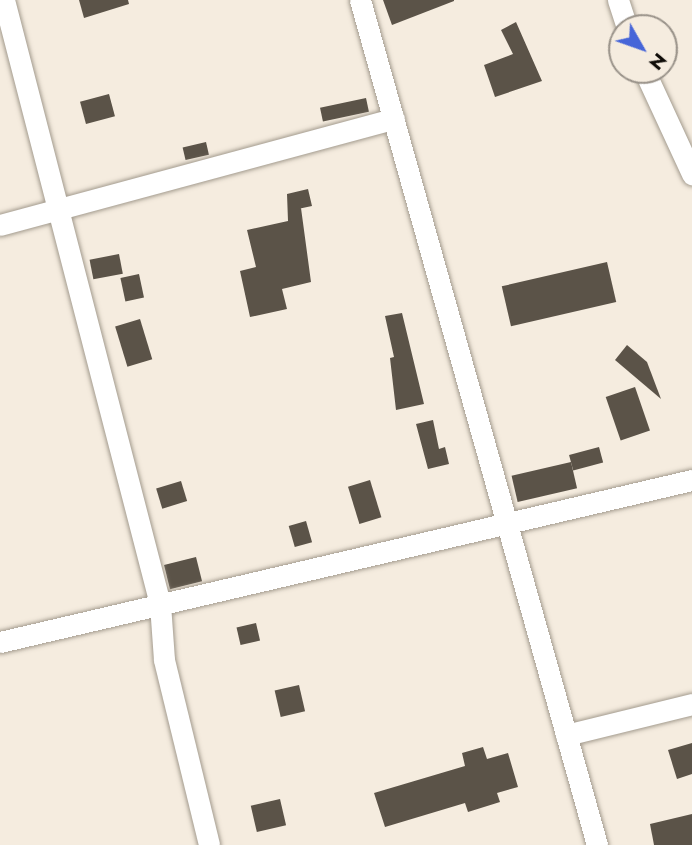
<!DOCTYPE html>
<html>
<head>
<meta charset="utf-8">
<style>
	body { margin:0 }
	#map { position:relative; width:692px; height:845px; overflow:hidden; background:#f5ecdf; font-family:Jost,sans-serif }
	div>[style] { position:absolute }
	.building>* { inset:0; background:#5b5348; transform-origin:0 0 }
	.roads { filter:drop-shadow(0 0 2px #a39b8e) drop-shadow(0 0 2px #a39b8e) }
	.street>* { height:21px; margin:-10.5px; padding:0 10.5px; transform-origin:10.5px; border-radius:10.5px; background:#fff }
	span { translate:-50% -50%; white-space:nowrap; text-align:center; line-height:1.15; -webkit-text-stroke:7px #f5ecdf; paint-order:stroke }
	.north { position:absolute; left:608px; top:14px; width:70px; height:70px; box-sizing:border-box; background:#f5ecdf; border:2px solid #999289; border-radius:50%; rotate:130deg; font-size:19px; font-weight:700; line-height:28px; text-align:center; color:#0f0c08 }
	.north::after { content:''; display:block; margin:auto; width:24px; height:32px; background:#4665d8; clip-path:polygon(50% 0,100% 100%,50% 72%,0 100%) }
</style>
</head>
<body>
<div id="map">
	<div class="building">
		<i style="clip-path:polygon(79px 0,128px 0,129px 4px,84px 18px)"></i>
		<i style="clip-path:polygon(383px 0,454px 0,454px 1px,392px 25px)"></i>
		<i style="clip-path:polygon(516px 22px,542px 81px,495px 97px,484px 65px,513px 54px,501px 30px)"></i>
		<i style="left:109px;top:94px;width:23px;height:30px;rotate:75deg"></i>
		<i style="left:366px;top:98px;width:14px;height:47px;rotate:78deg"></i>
		<i style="left:206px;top:142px;width:13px;height:24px;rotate:77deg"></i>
		<i style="clip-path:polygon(308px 189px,312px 206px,293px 210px,301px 208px,311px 282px,282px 289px,287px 309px,250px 317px,240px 271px,256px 267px,247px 230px,288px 221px,287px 194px)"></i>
		<i style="left:119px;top:254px;width:20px;height:30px;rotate:79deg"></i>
		<i style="left:607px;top:262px;width:41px;height:108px;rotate:77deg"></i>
		<i style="left:139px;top:274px;width:24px;height:19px;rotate:78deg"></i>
		<i style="clip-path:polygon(402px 313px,424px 404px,396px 410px,390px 358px,394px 357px,385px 316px)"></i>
		<i style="left:140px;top:319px;width:42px;height:26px;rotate:73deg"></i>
		<i style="clip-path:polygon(627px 345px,647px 362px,661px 399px,615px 360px)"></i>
		<i style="left:635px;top:387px;width:46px;height:31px;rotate:71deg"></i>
		<i style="clip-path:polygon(433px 420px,439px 449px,445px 447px,449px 464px,428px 469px,416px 424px)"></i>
		<i style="left:599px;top:447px;width:16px;height:31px;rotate:75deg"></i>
		<i style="left:571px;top:462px;width:27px;height:61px;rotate:77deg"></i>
		<i style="left:370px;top:480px;width:39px;height:23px;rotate:73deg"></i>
		<i style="left:181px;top:481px;width:21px;height:26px;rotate:73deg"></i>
		<i style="left:306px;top:521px;width:22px;height:18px;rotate:74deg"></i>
		<i style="left:196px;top:557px;width:25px;height:33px;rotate:76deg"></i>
		<i style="left:256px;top:623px;width:18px;height:20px;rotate:77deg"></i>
		<i style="left:299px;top:685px;width:27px;height:25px;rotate:77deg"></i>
		<i style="clip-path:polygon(692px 743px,692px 774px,677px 779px,668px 750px)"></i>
		<i style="clip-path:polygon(483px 747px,487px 759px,508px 753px,518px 787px,497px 793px,500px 802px,468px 812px,465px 803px,385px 827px,374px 793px,465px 766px,462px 753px)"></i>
		<i style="left:280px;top:799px;width:27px;height:30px;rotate:77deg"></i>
		<i style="clip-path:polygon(692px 814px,692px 845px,654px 845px,650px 824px)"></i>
	</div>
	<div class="roads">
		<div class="street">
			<i style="left:4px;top:0;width:624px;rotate:75.52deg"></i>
			<i style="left:160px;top:604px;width:56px;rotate:85.9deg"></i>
			<i style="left:164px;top:660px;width:190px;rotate:76.3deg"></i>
			<i style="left:360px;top:0;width:878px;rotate:74.33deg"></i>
			<i style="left:618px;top:0;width:29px;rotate:72deg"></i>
			<i style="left:644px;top:70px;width:115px;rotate:65.2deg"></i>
			<i style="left:0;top:225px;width:408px;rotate:-15.1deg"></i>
			<i style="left:0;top:642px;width:711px;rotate:-13.18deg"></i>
			<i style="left:566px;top:735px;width:130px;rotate:-13.8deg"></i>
		</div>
	</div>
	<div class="north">N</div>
</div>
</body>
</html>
